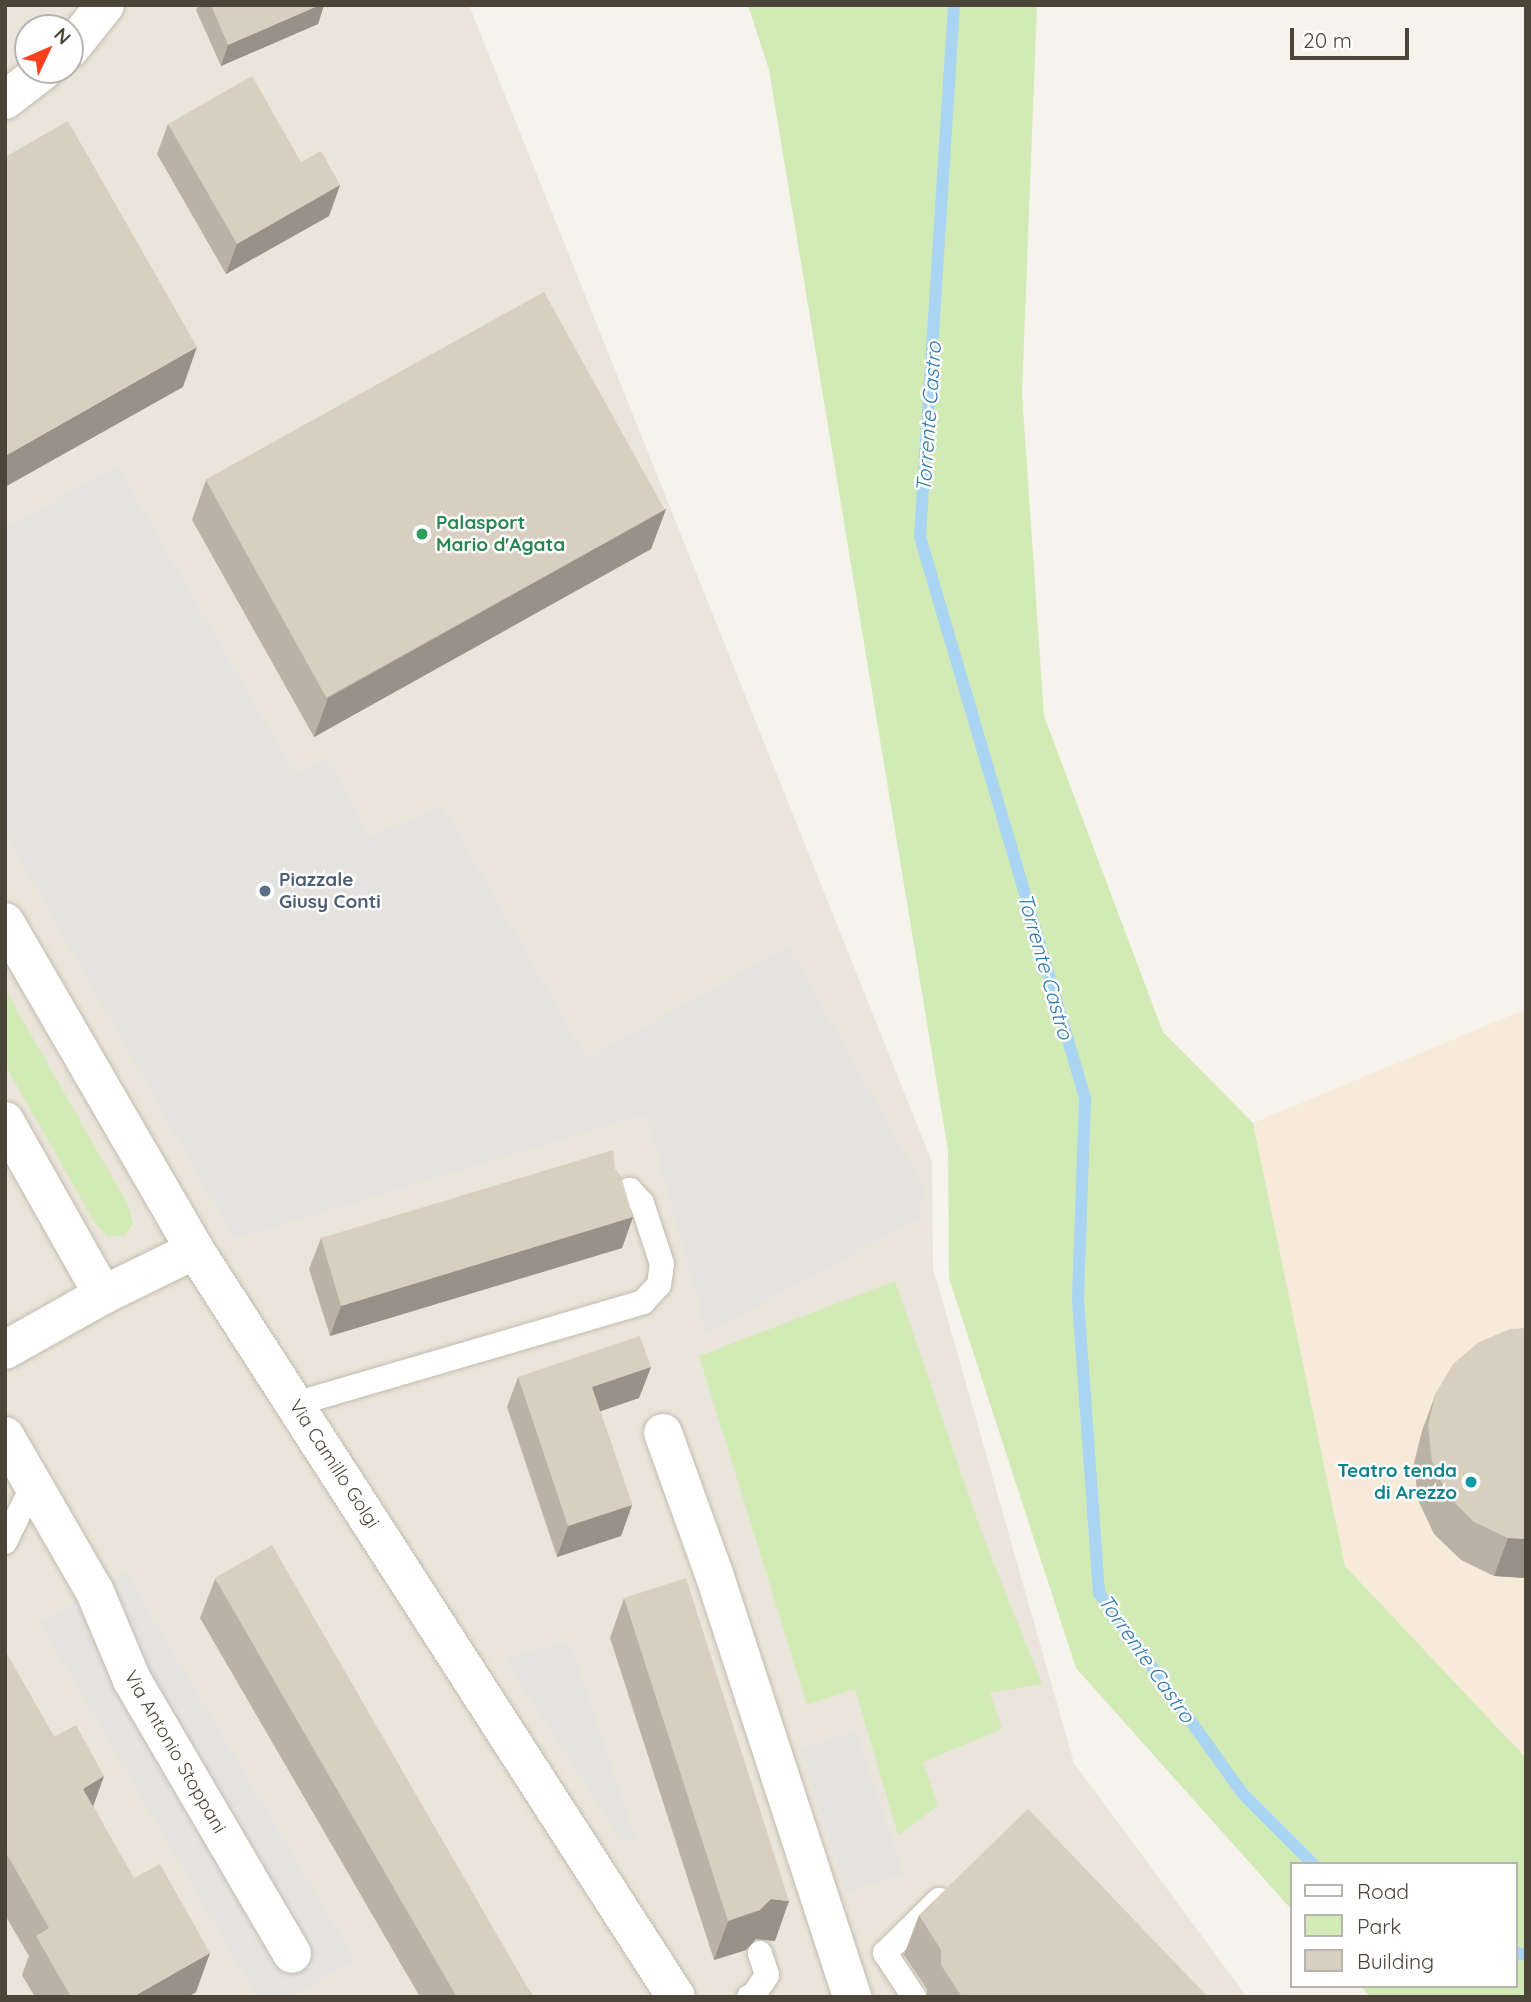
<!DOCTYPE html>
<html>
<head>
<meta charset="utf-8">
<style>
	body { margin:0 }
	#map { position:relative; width:1531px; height:2002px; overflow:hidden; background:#f6f3ec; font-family:Quicksand,sans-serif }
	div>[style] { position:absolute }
	.residential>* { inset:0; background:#eae5da }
	.commercial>* { inset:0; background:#f7ead8 }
	.green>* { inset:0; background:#d2eab5 }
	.parking>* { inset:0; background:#e5e3e0; transform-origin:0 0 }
	.stream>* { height:12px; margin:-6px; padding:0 6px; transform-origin:6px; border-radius:6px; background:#a9d4f2 }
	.roads { filter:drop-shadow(0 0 2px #c2bbae) drop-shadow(0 0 2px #c2bbae) }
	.lane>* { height:24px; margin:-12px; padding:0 12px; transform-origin:12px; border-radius:12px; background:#fff }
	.street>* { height:38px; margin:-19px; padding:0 19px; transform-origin:19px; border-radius:19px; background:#fff }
	.wall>* { inset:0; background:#bab2a6 }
	.shaded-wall>* { inset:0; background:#979187 }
	.building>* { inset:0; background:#d8cfc1; transform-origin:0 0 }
	.dots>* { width:19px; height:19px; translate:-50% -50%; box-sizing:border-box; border:4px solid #fff; border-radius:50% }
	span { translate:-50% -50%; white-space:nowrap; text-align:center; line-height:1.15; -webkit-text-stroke:5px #fff; paint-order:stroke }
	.leisure-label { font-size:19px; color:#27864d; font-weight:700 }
	.left { translate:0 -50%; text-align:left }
	.service-label { font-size:19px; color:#4e5e75; font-weight:700 }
	.street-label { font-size:19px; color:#4b4439 }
	.culture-label { font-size:19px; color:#0d838f; font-weight:700 }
	.right { translate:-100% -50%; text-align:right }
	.water-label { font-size:21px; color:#2e7ab2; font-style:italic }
	.frame { position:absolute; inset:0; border:7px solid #4b4439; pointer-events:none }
	.legend { position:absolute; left:1290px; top:1862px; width:228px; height:126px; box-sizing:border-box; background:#fff; border:2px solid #b7b4b0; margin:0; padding:9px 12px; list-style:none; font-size:21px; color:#4b4439 }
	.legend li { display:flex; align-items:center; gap:14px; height:35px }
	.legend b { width:35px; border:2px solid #b7b4b0 }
	.north { position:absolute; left:14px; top:14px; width:70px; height:70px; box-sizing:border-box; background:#fff; border:2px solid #b7b4b0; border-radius:50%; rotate:46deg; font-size:19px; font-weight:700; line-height:28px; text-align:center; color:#4b4439 }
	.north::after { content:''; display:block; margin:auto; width:24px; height:32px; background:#fc3f1d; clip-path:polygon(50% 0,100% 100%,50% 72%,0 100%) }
	.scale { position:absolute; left:1290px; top:28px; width:119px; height:32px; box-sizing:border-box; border:4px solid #4b4439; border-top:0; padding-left:9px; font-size:21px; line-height:24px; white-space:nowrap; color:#4b4439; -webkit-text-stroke:5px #fff; paint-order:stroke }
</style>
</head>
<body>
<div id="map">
	<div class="residential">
		<i style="clip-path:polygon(evenodd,5px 5px,469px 5px,932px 1162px,933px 1268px,1074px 1763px,1247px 1997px,5px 1997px,5px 5px,28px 28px,70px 28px,70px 70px,28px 70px,28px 28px)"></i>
	</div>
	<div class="commercial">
		<i style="clip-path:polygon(1526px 1009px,1526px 1758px,1345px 1566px,1253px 1123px)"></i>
	</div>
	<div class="green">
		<i style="clip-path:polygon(748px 5px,1037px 5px,1022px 394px,1044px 716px,1163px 1032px,1253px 1123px,1345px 1566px,1526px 1758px,1526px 1997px,1370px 1997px,1361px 1986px,1515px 1986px,1515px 1864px,1291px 1864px,1291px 1909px,1076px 1668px,949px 1278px,948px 1150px,769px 70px)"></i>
		<i style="clip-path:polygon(5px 989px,128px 1205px,133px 1224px,124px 1236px,107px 1236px,95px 1223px,5px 1065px)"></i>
		<i style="clip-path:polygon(895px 1281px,983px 1536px,1042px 1684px,990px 1693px,1002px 1729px,923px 1762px,938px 1806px,898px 1835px,855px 1689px,807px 1705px,699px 1356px)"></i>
	</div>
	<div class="parking">
		<i style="clip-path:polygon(117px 466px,296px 775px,326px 757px,371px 837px,442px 805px,587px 1059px,788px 946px,925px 1189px,918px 1219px,707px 1333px,646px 1114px,234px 1239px,5px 833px,5px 529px)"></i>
		<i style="clip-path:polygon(125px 1571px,355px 1960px,290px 1997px,257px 1997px,40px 1623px)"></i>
		<i style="clip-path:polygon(569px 1642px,636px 1837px,623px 1844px,504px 1658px)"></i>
		<i style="left:856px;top:1731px;width:151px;height:59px;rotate:72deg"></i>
	</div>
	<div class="stream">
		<i style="left:954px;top:5px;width:533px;rotate:93.66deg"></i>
		<i style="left:920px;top:537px;width:585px;rotate:73.61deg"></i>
		<i style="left:1085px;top:1098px;width:202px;rotate:92deg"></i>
		<i style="left:1078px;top:1300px;width:294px;rotate:85.9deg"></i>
		<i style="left:1099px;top:1593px;width:246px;rotate:54.4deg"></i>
		<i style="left:1242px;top:1793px;width:100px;rotate:45deg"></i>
		<i style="left:1515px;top:1952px;width:11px;rotate:15deg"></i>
	</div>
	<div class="roads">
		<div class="lane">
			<i style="left:295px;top:1404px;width:363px;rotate:-16.3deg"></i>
			<i style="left:643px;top:1302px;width:23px;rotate:-47deg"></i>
			<i style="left:659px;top:1285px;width:21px;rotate:-82deg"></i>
			<i style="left:662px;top:1264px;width:64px;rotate:-108.2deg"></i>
			<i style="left:642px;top:1203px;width:18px;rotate:-133deg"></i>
			<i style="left:630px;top:1190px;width:13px;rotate:157deg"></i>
			<i style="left:5px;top:1542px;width:64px;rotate:-63.8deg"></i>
			<i style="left:749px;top:1997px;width:5px;rotate:-22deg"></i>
			<i style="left:754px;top:1995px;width:24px;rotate:-57deg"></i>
			<i style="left:767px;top:1975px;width:23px;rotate:-108deg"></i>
			<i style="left:914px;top:1997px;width:53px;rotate:-123.4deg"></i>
			<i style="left:885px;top:1953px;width:76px;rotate:-44.5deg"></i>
		</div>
		<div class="street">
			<i style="left:70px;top:49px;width:56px;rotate:-51.5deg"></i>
			<i style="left:5px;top:100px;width:49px;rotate:-37.6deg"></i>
			<i style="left:5px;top:922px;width:379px;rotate:59.9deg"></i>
			<i style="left:195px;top:1250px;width:888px;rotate:57.22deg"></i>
			<i style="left:5px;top:1121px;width:200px;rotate:60.6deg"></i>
			<i style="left:5px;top:1350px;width:112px;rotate:-29.3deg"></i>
			<i style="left:103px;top:1295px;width:102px;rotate:-26.1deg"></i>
			<i style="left:663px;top:1433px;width:150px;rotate:70.1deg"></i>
			<i style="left:714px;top:1574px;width:445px;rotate:71.9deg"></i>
			<i style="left:5px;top:1436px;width:180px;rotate:60deg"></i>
			<i style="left:95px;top:1592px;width:95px;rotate:67.2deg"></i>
			<i style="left:132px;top:1680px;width:317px;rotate:59.7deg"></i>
		</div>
	</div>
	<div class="wall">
		<i style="clip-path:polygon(198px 5px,324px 5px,318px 24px,221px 66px,196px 10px)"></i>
		<i style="clip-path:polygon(168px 124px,340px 185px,329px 216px,226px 274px,157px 154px)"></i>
		<i style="clip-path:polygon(206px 480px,666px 509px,651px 549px,314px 737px,192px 520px)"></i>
		<i style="clip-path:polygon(615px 1169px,633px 1217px,622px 1248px,330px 1336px,309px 1269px,321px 1238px)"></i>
		<i style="clip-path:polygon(1526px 1328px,1526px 1578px,1494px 1576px,1461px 1560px,1434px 1534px,1418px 1500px,1414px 1463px,1422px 1431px,1436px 1393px)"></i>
		<i style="clip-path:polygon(651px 1367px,639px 1398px,600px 1411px,632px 1505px,621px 1536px,557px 1557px,507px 1407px,518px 1377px)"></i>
		<i style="clip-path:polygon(215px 1579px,534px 1997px,420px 1997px,200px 1618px)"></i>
		<i style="clip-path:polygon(624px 1598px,775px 1941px,756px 1939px,746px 1950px,714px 1960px,610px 1638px)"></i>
		<i style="clip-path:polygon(5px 1651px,54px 1737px,104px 1776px,93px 1806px,196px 1992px,188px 1997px,35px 1997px,22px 1975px,29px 1956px,5px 1915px)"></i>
		<i style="clip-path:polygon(919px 1915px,1208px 1997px,927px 1997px,927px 1989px,904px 1955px)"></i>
	</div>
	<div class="shaded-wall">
		<i style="clip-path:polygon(320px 5px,324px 5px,318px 24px,221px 66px,228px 45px)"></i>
		<i style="clip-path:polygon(340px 185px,329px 216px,226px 274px,237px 244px)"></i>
		<i style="clip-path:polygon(197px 347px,183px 387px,5px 487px,5px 456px)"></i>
		<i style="clip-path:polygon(666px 509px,651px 549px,314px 737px,328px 698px)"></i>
		<i style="clip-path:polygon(633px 1217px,622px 1248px,330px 1336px,341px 1306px)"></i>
		<i style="clip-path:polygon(651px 1367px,639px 1398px,581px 1418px,592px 1387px)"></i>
		<i style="clip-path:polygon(632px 1505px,621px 1536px,557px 1557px,568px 1526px)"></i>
		<i style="clip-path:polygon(1508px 1538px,1526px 1539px,1526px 1578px,1494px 1576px)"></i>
		<i style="clip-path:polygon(104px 1776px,90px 1815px,83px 1789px)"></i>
		<i style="clip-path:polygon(771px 1899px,789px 1901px,775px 1941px,756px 1939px,746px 1950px,714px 1960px,728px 1921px)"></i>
		<i style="clip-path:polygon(210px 1953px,196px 1992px,188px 1997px,133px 1997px)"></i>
	</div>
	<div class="building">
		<i style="clip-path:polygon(211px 5px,320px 5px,228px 45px)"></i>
		<i style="clip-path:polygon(252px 76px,301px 162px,321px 151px,340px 185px,237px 244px,168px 124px)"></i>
		<i style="clip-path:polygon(68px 121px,197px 347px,5px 456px,5px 157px)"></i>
		<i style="left:544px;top:292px;width:249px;height:387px;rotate:61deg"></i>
		<i style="clip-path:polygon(613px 1150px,615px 1169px,621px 1176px,633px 1217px,341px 1306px,321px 1238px)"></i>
		<i style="clip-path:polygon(1526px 1328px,1526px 1539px,1508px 1538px,1474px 1522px,1448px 1496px,1432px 1462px,1428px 1425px,1436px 1393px,1453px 1364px,1479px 1342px,1510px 1329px)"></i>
		<i style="clip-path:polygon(640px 1336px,651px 1367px,592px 1387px,632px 1505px,568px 1526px,518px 1377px)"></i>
		<i style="left:272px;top:1545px;width:522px;height:66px;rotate:60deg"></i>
		<i style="clip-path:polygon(686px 1578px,789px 1901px,771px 1899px,760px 1910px,728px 1921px,624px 1598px)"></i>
		<i style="clip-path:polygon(5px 1651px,54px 1737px,76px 1725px,104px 1776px,83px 1789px,134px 1878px,160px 1864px,210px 1953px,133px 1997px,71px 1997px,36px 1936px,49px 1928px,5px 1851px)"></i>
		<i style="clip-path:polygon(1028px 1809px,1208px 1997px,962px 1997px,941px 1965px,941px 1950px,919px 1915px)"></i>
	</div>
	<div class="dots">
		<i style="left:422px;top:534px;background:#2e9e5b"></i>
		<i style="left:265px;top:891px;background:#5c6f8a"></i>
		<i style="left:1471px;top:1482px;background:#0f9aa8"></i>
	</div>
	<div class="leisure-label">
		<span class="left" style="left:436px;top:534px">Palasport<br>Mario d'Agata</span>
	</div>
	<div class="service-label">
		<span class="left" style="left:279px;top:891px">Piazzale<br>Giusy Conti</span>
	</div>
	<div class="street-label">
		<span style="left:334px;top:1464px;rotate:57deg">Via Camillo Golgi</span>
		<span style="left:175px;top:1752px;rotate:60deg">Via Antonio Stoppani</span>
	</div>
	<div class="culture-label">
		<span class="right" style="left:1457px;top:1482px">Teatro tenda<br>di Arezzo</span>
	</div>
	<div class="water-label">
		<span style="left:928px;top:417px;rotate:-86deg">Torrente Castro</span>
		<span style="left:1046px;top:966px;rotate:74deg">Torrente Castro</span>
		<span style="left:1147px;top:1658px;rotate:55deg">Torrente Castro</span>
	</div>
	<div class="frame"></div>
	<ul class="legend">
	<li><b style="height:9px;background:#fff"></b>Road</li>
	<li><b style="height:19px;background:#d2eab5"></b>Park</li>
	<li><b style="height:19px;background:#d8cfc1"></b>Building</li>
	</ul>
	<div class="north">N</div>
	<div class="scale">20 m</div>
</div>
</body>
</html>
